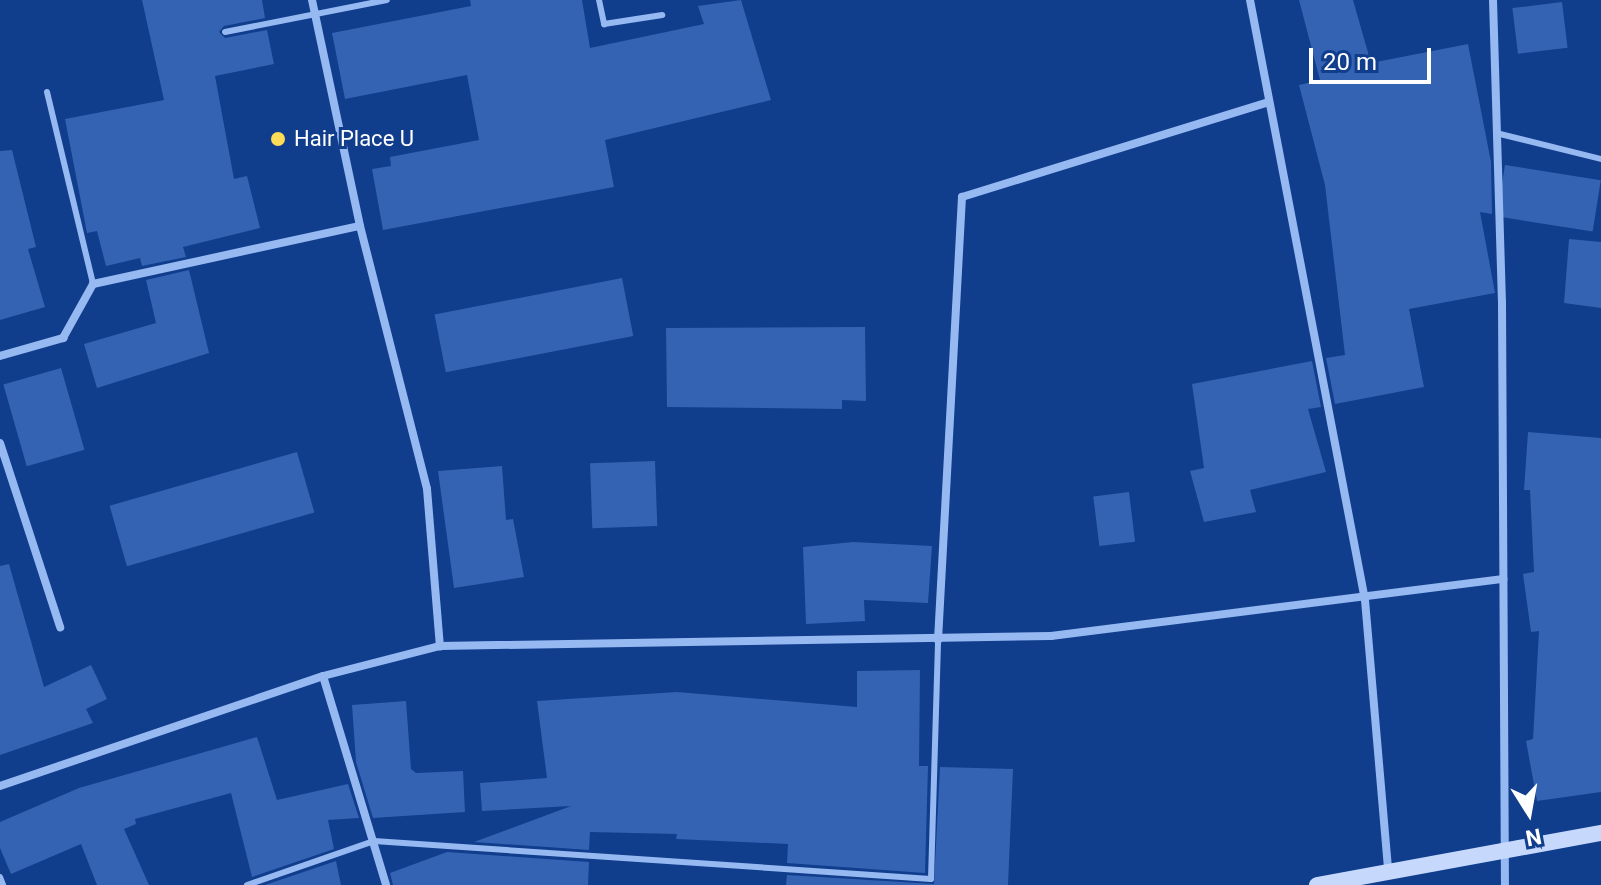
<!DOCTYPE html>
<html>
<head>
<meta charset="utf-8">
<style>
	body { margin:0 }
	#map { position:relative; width:1601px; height:885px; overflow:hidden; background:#103d8c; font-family:Roboto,sans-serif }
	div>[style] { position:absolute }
	.building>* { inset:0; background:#3463b4; transform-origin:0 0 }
	.lane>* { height:6px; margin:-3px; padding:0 3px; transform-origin:3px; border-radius:3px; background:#97b9f2 }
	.street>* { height:8px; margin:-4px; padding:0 4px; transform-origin:4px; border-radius:4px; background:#97b9f2 }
	.secondary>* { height:16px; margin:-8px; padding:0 8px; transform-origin:8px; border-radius:8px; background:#c6d9fc }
	.dots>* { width:22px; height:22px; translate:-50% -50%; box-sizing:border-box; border:4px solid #103d8c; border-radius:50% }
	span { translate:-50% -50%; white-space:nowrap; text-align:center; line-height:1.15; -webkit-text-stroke:6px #103d8c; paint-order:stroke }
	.poi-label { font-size:22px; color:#fff }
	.left { translate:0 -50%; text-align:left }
	.north { position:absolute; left:1489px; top:773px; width:80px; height:80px; -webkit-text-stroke:6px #103d8c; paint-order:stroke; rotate:169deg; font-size:22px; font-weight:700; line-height:32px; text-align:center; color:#fff }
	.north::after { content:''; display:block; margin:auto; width:28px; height:36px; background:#fff; clip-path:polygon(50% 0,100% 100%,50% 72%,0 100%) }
	.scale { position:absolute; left:1309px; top:48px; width:122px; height:36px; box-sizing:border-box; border:4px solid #fff; border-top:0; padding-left:10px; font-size:24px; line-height:28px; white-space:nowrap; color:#fff; -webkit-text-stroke:6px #103d8c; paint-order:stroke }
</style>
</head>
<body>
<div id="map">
	<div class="building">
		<i style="clip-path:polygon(142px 0,262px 0,265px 18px,224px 26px,219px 32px,225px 38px,267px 30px,274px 64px,215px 76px,234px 179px,247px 176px,260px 228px,183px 247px,186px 257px,142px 266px,140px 258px,106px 266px,97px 231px,87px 233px,65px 119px,164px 100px)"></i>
		<i style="clip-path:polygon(470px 0,582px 0,590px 48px,704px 24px,698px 6px,741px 0,771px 100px,605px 140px,614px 187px,383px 230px,372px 169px,391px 166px,390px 157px,479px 140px,467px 75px,345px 99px,332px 33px,471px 6px)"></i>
		<i style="clip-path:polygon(1299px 0,1353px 0,1371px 63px,1468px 44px,1491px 162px,1492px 214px,1480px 212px,1495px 293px,1409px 309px,1424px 387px,1335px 404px,1326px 358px,1345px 355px,1325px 185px,1299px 85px,1320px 80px)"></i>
		<i style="left:1562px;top:2px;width:46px;height:50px;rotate:83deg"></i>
		<i style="clip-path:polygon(12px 150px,36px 247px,28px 249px,45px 307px,0 320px,0 151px)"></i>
		<i style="left:1505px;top:165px;width:97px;height:52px;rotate:9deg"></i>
		<i style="clip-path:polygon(1569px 239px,1601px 242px,1601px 308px,1564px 303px)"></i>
		<i style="clip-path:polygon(189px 270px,209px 353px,97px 388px,84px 344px,156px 323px,146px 280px)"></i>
		<i style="left:622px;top:278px;width:59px;height:191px;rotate:79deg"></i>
		<i style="clip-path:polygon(865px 327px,866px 401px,842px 400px,842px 409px,667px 407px,666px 328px)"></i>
		<i style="clip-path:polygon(1312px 361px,1321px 407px,1308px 409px,1326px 472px,1250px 490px,1256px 512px,1204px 522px,1190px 471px,1204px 468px,1192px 384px)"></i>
		<i style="left:61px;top:368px;width:85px;height:60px;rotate:74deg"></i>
		<i style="clip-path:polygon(1528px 432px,1601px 438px,1601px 792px,1537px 801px,1526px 741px,1533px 739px,1539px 631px,1531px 632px,1523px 574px,1534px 572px,1530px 490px,1524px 490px)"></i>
		<i style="left:297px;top:452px;width:63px;height:195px;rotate:74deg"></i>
		<i style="left:655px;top:461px;width:65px;height:65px;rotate:88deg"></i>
		<i style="clip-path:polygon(502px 466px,506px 520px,513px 519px,524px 577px,454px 588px,438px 471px)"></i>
		<i style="left:1129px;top:492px;width:50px;height:36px;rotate:83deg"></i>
		<i style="clip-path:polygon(853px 542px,932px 546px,928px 603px,864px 600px,865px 621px,806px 624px,803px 547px)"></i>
		<i style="clip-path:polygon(9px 564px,44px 687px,91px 665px,107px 699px,86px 709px,93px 723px,0 755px,0 566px)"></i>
		<i style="clip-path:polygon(920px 670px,919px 766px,928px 766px,925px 873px,787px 863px,788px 844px,676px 839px,677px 834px,590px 832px,589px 850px,474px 842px,571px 806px,482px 811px,480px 783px,547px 778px,537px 701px,677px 692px,857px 707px,857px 671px)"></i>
		<i style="clip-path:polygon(406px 701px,411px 769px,416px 773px,463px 771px,465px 812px,373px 818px,356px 762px,352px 705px)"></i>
		<i style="clip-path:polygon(257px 737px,277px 800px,348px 784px,359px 818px,328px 820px,334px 849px,252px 877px,231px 793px,135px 819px,136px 824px,124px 829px,149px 885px,97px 885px,81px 844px,11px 874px,0 848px,0 822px,79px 788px)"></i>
		<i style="clip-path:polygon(940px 767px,1013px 769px,1008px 885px,786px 885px,787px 875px,934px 884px)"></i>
		<i style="clip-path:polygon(447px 852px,589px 862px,588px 885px,393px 885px,390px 873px)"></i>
		<i style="clip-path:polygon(336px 861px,341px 885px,265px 885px)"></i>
	</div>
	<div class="lane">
		<i style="left:599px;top:0;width:25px;rotate:78deg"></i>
		<i style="left:604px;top:24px;width:59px;rotate:-8.8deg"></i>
		<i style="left:225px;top:32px;width:165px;rotate:-11.2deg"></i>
		<i style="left:47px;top:92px;width:197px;rotate:76.5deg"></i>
		<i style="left:1496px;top:133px;width:108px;rotate:13.9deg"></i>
		<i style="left:0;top:877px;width:9px;rotate:69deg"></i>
		<i style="left:247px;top:885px;width:134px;rotate:-19.1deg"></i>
		<i style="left:374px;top:841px;width:558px;rotate:3.9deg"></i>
		<i style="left:931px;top:879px;width:239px;rotate:-88.3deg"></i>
	</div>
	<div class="street">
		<i style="left:312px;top:0;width:231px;rotate:78deg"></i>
		<i style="left:360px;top:226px;width:271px;rotate:75.7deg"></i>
		<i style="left:427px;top:489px;width:158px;rotate:85.3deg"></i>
		<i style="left:1250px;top:0;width:611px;rotate:79.15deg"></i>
		<i style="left:1365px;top:600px;width:272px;rotate:85.1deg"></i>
		<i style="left:1493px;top:0;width:302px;rotate:88.3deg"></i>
		<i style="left:1502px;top:302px;width:583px;rotate:89.71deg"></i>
		<i style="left:0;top:356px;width:66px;rotate:-15.9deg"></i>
		<i style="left:63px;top:338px;width:62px;rotate:-60.9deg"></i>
		<i style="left:93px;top:284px;width:273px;rotate:-12.3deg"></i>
		<i style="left:0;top:443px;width:194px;rotate:71.9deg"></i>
		<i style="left:938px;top:640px;width:444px;rotate:-86.9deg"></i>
		<i style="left:962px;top:197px;width:320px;rotate:-17.2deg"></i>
		<i style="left:323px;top:676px;width:218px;rotate:73.2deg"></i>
		<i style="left:0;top:786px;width:341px;rotate:-18.8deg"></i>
		<i style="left:323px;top:676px;width:121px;rotate:-14.4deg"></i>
		<i style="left:440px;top:646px;width:611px;rotate:-0.94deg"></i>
		<i style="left:1051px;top:636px;width:456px;rotate:-7.2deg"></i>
	</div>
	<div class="secondary">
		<i style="left:1317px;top:885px;width:289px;rotate:-10.4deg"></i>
	</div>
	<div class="dots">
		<i style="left:278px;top:139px;background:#ffdc58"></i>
	</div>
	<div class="poi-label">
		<span class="left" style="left:294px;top:139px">Hair Place U</span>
	</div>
	<div class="north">N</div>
	<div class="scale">20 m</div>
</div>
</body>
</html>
